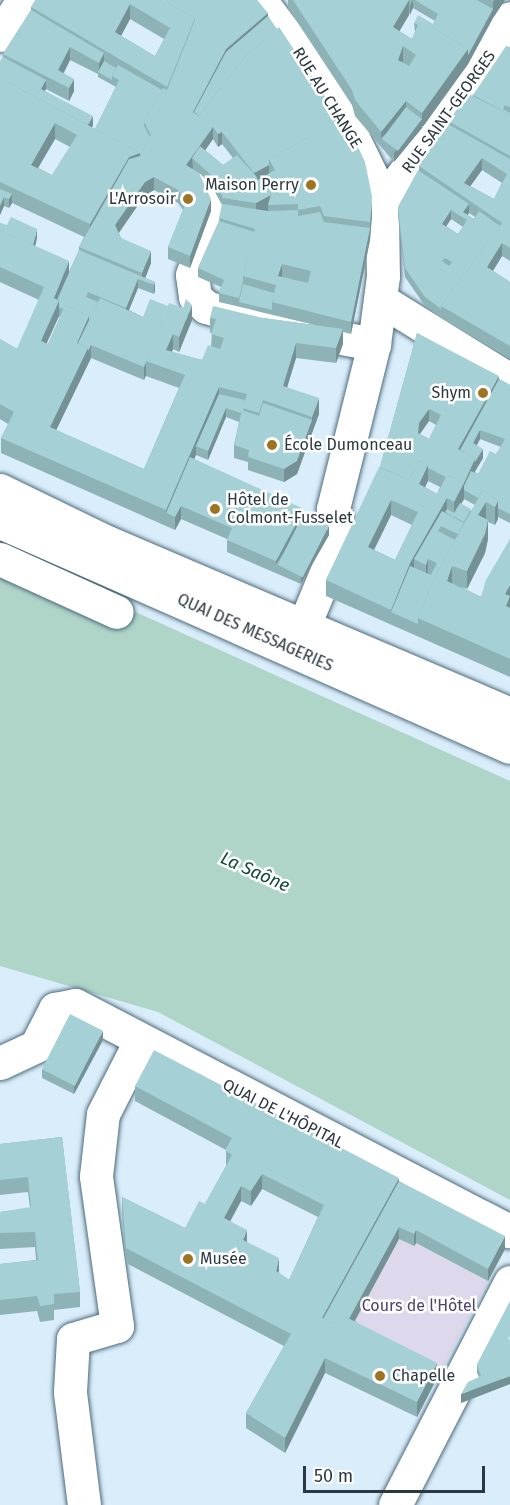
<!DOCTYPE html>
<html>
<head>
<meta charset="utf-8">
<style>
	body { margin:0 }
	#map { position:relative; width:510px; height:1505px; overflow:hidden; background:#daedfa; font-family:"Fira Sans",sans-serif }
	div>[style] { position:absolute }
	.green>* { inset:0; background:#ddd8eb }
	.water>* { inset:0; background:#afd5c9 }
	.roads { filter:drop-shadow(0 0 2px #4e6b7e) drop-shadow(0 0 2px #4e6b7e) }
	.minor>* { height:33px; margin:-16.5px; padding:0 16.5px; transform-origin:16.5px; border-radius:16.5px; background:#fff }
	.major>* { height:33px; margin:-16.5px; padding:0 16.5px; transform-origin:16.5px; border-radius:16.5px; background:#fff }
	.wall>* { inset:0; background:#8eb3b7 }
	.shaded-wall>* { inset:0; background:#749295 }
	.building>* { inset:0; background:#a5d0d5; transform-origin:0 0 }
	.dots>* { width:16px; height:16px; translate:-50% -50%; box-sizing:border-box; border:3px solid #fff; border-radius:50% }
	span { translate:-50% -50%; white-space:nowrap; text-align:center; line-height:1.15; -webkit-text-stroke:5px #fff; paint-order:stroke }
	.street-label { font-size:16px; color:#2b3841 }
	.poi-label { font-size:16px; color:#2b3841 }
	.right { translate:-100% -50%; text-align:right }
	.left { translate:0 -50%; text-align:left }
	.park-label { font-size:16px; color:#4f406b }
	.water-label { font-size:18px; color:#13483b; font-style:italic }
	.scale { position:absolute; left:303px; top:1466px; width:182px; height:27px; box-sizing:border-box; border:3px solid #2b3841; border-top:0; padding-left:8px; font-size:18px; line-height:21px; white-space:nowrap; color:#2b3841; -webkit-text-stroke:4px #fff; paint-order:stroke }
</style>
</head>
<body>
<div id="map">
	<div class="green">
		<i style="clip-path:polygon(399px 1239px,414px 1246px,416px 1243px,488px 1281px,437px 1378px,348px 1333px)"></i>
	</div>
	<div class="water">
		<i style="clip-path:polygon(0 567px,120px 605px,510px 781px,510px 1200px,158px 1012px,0 966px)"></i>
	</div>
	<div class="roads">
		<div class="minor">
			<i style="left:260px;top:0;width:66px;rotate:53deg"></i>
			<i style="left:300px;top:53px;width:98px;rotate:57.9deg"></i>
			<i style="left:352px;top:136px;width:59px;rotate:63.9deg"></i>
			<i style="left:378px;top:189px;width:26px;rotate:81deg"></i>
			<i style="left:382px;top:215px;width:61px;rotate:89.1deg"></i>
			<i style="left:383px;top:276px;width:69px;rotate:97.5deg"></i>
			<i style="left:374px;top:344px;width:170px;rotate:104deg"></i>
			<i style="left:333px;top:509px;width:27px;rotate:70deg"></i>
			<i style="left:342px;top:534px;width:96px;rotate:112.6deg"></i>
			<i style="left:193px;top:175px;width:30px;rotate:48deg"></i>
			<i style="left:213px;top:197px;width:14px;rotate:78deg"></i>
			<i style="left:216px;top:211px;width:68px;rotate:110.6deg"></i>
			<i style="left:192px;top:275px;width:22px;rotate:82deg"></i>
			<i style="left:195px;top:297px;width:15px;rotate:42deg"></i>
			<i style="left:206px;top:307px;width:61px;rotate:16.1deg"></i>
			<i style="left:265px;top:324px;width:111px;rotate:10.4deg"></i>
			<i style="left:381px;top:203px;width:164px;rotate:-52.4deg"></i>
			<i style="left:481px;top:73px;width:62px;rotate:-62.2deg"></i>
			<i style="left:381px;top:300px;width:152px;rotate:31.8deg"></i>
			<i style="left:0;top:522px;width:557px;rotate:23.81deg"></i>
			<i style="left:0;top:559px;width:128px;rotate:24.4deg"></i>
			<i style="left:0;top:1063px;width:40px;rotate:-25deg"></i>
			<i style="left:36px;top:1046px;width:42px;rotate:-62.8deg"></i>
			<i style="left:55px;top:1009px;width:20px;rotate:-11deg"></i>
			<i style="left:75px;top:1005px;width:490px;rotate:27.5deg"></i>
			<i style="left:84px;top:1505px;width:114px;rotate:-97.1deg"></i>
			<i style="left:70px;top:1392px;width:53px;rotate:-86.8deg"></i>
			<i style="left:73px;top:1339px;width:46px;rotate:-16.5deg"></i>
			<i style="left:117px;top:1326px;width:151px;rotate:-98deg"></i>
			<i style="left:96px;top:1176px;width:62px;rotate:-83.6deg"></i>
			<i style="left:103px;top:1114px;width:82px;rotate:-63.1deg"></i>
			<i style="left:395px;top:1505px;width:251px;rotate:-62.7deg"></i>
		</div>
		<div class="major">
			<i style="left:0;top:35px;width:42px;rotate:-56.7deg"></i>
			<i style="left:0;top:490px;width:119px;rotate:25.9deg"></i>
			<i style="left:107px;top:542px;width:438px;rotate:23.1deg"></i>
		</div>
	</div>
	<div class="wall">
		<i style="clip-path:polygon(evenodd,257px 0,268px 16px,372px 215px,370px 240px,351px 334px,343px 332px,343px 344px,336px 363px,296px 358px,287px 387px,319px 414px,297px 474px,284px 482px,248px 470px,248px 462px,234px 458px,234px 445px,239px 422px,226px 417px,208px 460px,196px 455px,194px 459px,304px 513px,329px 535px,301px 584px,227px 552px,227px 539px,181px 519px,175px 530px,1px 453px,1px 438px,8px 424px,0 419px,0 339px,17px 349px,39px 300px,0 282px,0 223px,37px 238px,35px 246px,69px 272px,79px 250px,79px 247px,84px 237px,12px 203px,9px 208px,4px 206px,0 215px,0 62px,3px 57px,3px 54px,31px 10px,31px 7px,257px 0,130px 19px,164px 39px,155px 56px,121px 36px,130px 19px,257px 0,70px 60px,98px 74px,98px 77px,116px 87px,95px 129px,92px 128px,93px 125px,45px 91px,46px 89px,69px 101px,74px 91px,64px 73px,70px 60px,257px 0,55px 139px,70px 147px,52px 175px,38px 168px,55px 139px,257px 0,213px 139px,218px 147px,222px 144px,233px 158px,223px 165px,205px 150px,213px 139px,257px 0,199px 173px,210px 183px,222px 205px,219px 221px,198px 268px,198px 277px,221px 287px,219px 293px,219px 302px,315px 325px,263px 318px,210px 318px,210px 333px,212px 333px,211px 346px,202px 360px,172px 352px,173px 349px,179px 352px,192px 320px,143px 317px,129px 310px,138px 288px,154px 294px,155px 291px,155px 282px,145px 278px,151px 263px,121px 238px,119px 233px,145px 195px,154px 190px,178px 203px,183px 210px,168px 247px,168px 259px,190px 268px,211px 211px,199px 173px,257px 0,59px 316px,60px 317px,48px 344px,46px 343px,59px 316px,257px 0,91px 358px,144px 380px,146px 375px,146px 376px,179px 388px,144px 469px,56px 430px,91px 358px)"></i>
		<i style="clip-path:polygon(evenodd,288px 0,505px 0,493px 18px,468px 64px,422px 128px,394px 162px,355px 116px,352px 105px,288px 8px,288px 0,413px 8px,435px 21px,433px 24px,414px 23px,415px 32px,412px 39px,399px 31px,413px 8px)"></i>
		<i style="clip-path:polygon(evenodd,510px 47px,510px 261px,502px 256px,493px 271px,510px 282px,510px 359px,441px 318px,425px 306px,405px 277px,398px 216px,398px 207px,419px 170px,419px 166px,448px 124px,448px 121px,473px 95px,510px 47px,482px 170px,502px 183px,494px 199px,470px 186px,482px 170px,510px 47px,469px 213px,475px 217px,474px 219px,467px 215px,469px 213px,510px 47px,451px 219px,463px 227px,458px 234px,446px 226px,451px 219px)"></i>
		<i style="clip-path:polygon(evenodd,417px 333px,510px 385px,510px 523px,498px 517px,498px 519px,495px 525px,488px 522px,488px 539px,485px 553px,467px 589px,461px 587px,481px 597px,510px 539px,510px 677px,326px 596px,326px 580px,380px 467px,417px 333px,429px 421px,436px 425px,429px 439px,420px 434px,429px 421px,417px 333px,480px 439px,501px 447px,496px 454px,478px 474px,475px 472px,483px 458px,477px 445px,480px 439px,417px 333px,428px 481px,440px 487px,437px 494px,425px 487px,428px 481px,417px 333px,464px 499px,475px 505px,471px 511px,461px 504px,464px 499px,417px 333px,391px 515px,412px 525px,395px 560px,374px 550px,391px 515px)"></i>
		<i style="clip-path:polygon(103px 1040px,74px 1094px,42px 1078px,42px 1069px)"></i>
		<i style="clip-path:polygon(evenodd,135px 1086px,399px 1181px,505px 1249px,488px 1281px,416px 1243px,414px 1246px,399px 1239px,355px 1321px,437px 1378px,417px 1417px,325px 1373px,285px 1453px,246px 1428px,246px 1413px,284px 1346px,126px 1263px,122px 1213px,122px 1197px,185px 1228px,205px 1204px,226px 1166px,226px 1150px,135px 1101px,135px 1086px,262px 1189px,318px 1217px,289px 1280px,279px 1273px,247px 1242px,230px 1221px,241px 1201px,251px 1206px,262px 1189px)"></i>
		<i style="clip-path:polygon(62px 1137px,80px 1292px,80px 1307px,54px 1310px,54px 1320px,40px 1322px,37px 1311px,0 1315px,0 1264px,36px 1260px,35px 1247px,0 1249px,0 1212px,30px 1208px,28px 1192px,0 1195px,0 1144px)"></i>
		<i style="clip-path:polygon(477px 1364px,510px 1384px,461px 1403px,479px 1377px,477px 1373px)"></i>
	</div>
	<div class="shaded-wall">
		<i style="clip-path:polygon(409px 0,409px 15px,393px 42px,393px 27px)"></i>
		<i style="clip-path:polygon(413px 0,413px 8px,410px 15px,410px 6px)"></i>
		<i style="clip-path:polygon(495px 0,505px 0,493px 18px,468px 64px,468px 55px,493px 9px,493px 2px)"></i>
		<i style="clip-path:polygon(130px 4px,130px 19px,115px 47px,115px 32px)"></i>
		<i style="clip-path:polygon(268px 13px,268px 25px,193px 124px,193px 112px,226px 49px)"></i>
		<i style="clip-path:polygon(403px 46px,403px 61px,398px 76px,398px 60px)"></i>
		<i style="clip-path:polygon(70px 47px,70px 60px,58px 83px,58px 70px)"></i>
		<i style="clip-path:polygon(468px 49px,468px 64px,422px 128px,394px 162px,394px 153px,422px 119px,422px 113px)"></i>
		<i style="clip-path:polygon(104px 53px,104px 66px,99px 73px,99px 63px)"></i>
		<i style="clip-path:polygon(74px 79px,74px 91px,69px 101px,69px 88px)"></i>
		<i style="clip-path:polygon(46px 80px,46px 89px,41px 98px,41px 89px)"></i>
		<i style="clip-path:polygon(406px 101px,406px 116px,381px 138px,381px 132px)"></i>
		<i style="clip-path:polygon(93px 116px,93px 125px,86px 137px,86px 128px)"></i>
		<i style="clip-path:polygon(55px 123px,55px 139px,31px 180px,31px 165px)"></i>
		<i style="clip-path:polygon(213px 127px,213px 139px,197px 162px,192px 158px,193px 168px,186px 177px,186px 165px)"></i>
		<i style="clip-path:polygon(222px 132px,222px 144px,218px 147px,218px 134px)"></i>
		<i style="clip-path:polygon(140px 153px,140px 169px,90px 239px,90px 224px,129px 157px)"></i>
		<i style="clip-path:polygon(482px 158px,482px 170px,464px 195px,464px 183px)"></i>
		<i style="clip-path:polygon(269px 165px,269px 178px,254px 186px,254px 173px)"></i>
		<i style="clip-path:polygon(154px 177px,154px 190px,145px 195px,115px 238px,115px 225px,145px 182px)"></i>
		<i style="clip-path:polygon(12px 194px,12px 203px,9px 208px,9px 199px)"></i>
		<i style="clip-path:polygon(271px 195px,268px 205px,268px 215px,256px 222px,256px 203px)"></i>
		<i style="clip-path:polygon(372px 196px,372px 215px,370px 240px,351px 334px,351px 322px,370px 228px)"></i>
		<i style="clip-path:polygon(4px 197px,4px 206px,0 215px,0 206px)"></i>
		<i style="clip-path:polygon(211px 199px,211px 211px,190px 268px,190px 256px)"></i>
		<i style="clip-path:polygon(469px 204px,469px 213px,465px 219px,463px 212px)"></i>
		<i style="clip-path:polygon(451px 210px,451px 219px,442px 233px,442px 224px)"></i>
		<i style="clip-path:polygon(37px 229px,37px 238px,32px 260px,32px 251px)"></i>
		<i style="clip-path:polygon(502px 243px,502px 256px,487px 280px,487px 267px)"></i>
		<i style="clip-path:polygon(151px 251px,151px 263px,144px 281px,142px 281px,142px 273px)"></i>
		<i style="clip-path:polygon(69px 261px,69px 276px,59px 302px,59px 316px,41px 356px,41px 341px,54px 298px)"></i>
		<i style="clip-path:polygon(282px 264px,282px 276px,278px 289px,278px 276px)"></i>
		<i style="clip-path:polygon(138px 279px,138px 288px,126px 317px,126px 308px)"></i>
		<i style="clip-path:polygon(155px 282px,155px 291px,154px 294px,154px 285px)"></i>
		<i style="clip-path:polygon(192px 305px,192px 320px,179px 352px,179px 337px)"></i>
		<i style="clip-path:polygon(89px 316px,89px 322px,77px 346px,77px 343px)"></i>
		<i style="clip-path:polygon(343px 329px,343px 344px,336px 363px,336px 348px)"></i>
		<i style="clip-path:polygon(173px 334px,173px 349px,166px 365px,166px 350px)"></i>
		<i style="clip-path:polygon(296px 343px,296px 358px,283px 401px,283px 386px)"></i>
		<i style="clip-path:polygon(91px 345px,91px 358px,50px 443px,50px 427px,88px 348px)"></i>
		<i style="clip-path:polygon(146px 363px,146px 375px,144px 380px,144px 367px)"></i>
		<i style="clip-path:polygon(499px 376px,499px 388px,462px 455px,458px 449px)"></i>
		<i style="clip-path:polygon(219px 387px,219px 403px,196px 446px,196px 455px,170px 515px,166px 513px,166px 510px)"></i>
		<i style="clip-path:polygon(319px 398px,319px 414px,297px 474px,284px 482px,284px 469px,312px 420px,312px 417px)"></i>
		<i style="clip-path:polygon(226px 408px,226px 417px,208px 460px,208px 451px)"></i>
		<i style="clip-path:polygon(429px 409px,429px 421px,419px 435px,418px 433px,419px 423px)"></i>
		<i style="clip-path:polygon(480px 430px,480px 439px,473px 452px,473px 443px)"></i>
		<i style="clip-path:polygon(483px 449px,483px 458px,475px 471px,475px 462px)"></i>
		<i style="clip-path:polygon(475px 459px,475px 471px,466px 491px,464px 490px,464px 499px,454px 517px,454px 502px)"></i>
		<i style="clip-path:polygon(428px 465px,428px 481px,419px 499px,419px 484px)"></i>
		<i style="clip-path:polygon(447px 498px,447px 514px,414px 559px,414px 571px,391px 612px,391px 610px,410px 563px)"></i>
		<i style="clip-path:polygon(391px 500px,391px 515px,368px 562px,368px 547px)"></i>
		<i style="clip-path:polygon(498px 501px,498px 519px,495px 525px,495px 507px)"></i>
		<i style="clip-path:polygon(486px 502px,486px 521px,478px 515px)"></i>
		<i style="clip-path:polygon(181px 506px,181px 519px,175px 530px,175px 517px)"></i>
		<i style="clip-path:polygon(304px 509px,304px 522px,276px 564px,276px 561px)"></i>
		<i style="clip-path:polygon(488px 520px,488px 539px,485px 553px,467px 589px,467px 571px)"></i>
		<i style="clip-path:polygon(329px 526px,329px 535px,301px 584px,301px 575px)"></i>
		<i style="clip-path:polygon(428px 559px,428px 572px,426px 577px,426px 565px)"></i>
		<i style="clip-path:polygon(452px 566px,452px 585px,447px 581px)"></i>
		<i style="clip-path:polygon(510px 585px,510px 615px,506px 624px,505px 594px)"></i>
		<i style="clip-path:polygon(103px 1031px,103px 1040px,74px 1094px,74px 1085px)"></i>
		<i style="clip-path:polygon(262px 1174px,262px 1189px,251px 1206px,251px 1191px)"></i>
		<i style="clip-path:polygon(399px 1178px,399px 1193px,328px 1323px,322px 1318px)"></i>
		<i style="clip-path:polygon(241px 1186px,241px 1201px,224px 1233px,224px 1218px)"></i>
		<i style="clip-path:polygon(399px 1227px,399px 1239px,348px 1333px,334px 1338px)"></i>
		<i style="clip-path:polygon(247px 1230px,247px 1245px,243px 1240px)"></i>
		<i style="clip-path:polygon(416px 1230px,416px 1243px,414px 1246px,414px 1234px)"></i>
		<i style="clip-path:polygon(505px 1236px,505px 1249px,488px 1281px,488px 1269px)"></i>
		<i style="clip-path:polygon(279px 1258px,279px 1273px,276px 1271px)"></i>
		<i style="clip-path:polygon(325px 1358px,325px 1373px,285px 1453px,285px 1438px)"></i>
		<i style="clip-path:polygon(437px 1363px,437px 1378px,417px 1417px,417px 1402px)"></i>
		<i style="clip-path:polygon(510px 1376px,510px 1384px,461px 1403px,461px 1394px)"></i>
	</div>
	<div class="building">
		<i style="clip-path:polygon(evenodd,35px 0,163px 0,195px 18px,167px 87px,31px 7px,35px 0,130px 4px,170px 28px,155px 56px,115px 32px,130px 4px)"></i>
		<i style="clip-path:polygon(163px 0,257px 0,268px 13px,226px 49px,193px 112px,199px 116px,244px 58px,279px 27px,344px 125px,305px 139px,269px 159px,269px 165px,254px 173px,222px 132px,218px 134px,213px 127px,186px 165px,199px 173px,211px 199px,190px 256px,168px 247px,186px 202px,178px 190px,154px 177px,145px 182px,115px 225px,121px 238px,151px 251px,142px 273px,79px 247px,129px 159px,140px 156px,151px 135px,144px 122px,163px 88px,167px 90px,195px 20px,195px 18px)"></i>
		<i style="clip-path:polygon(evenodd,293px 0,409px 0,393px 27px,412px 39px,420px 20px,468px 49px,422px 113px,406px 101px,381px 132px,355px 100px,352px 90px,293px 0,403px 46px,416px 55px,409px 66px,398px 60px,403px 46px)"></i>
		<i style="clip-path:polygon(415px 0,477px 0,493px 9px,468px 55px,468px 49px,420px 20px,418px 25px,414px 23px,418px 15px,433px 24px,438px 14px)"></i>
		<i style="clip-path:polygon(31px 10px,104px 53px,99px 63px,70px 47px,58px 70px,74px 79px,69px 88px,3px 54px)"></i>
		<i style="clip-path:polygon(268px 16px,277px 29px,244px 58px,199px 116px,194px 112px,226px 52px)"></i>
		<i style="clip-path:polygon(506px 46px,510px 47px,510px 107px,505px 105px,503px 109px,510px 113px,510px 115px,473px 95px)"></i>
		<i style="clip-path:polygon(3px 57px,46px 80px,41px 89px,93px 116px,88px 125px,0 78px,0 62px)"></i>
		<i style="clip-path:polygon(104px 61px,116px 68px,112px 76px,112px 80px,98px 72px)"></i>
		<i style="clip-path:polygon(118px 65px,162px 90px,144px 122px,144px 126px,150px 137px,140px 156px,140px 153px,95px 129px,119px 80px,112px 76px)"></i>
		<i style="clip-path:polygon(evenodd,0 78px,140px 153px,129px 157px,90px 224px,0 182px,0 78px,55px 123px,77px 135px,52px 175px,31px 165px,55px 123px)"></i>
		<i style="clip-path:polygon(469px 94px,510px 115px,510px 156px,448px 121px)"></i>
		<i style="left:406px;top:107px;width:20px;height:40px;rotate:37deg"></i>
		<i style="clip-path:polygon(347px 123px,365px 162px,372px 196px,370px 222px,324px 216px,320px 206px,298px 210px,298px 204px,268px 205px,271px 195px,256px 203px,222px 198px,224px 190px,244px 188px,275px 170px,269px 159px,305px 139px)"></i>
		<i style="clip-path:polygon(evenodd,448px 124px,510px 159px,510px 248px,502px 243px,487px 267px,510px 282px,510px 346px,441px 306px,502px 223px,419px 166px,448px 124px,482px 158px,507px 174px,494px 199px,464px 183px,482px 158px)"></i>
		<i style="clip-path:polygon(200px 146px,223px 165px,237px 155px,256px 176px,258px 180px,244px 188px,224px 190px,223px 197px,210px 174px,192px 158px)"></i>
		<i style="clip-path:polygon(evenodd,418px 170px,469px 204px,463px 212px,474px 219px,479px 211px,500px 226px,441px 306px,441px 309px,425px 297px,405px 268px,398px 207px,418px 170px,451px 210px,467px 220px,458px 234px,442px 224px,451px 210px,418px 170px,445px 258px,452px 262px,449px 266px,442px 261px,445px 258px)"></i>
		<i style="clip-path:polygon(0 189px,12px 194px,9px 199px,4px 197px,0 206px)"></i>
		<i style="clip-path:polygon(evenodd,222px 204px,268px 211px,298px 210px,298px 216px,320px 212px,324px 222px,370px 228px,351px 322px,272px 302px,276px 285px,243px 276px,255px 229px,219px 218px,222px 204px,282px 264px,311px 271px,308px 283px,278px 276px,282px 264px)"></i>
		<i style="clip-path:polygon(11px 217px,37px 229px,33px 245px,0 230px,0 223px,7px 225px)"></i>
		<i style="clip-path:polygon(219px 221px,255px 232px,243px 276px,243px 281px,239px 298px,219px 293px,224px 280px,198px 268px)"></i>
		<i style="clip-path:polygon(0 230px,69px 261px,54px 298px,59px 301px,41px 341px,48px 344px,65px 305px,89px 316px,77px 343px,88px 348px,50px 427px,144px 469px,185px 375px,146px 361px,169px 303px,183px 308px,186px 299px,192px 305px,179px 337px,173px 334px,166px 350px,202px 360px,208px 345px,220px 349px,224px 338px,211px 334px,216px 319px,210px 318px,213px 306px,263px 318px,343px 329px,336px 348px,296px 343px,283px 386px,319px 398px,312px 417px,263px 400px,259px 413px,243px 408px,247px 394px,219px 387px,166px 510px,1px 438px,14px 412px,0 404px,0 339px,17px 349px,44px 287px,0 267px)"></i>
		<i style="clip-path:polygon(79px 250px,155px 282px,154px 285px,138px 279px,126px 308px,88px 292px,86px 297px,98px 302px,89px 321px,89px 316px,65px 305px,63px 309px,59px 307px,59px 301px,57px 300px)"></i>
		<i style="clip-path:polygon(243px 284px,274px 293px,272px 302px,272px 310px,239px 302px)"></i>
		<i style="clip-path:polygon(100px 298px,143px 317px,150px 299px,168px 306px,144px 367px,91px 345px,88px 351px,88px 348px,78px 343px)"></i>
		<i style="clip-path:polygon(evenodd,417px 333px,499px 376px,458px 449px,475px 459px,464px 483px,447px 475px,446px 477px,428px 468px,428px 465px,419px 461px,409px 480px,380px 467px,417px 333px,429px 409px,441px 415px,429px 439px,418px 433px,419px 423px,429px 409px)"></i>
		<i style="clip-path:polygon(499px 379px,510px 385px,510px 514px,498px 508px,498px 501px,483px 490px,478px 498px,464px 490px,464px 486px,471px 471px,478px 474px,490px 451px,496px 454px,505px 439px,480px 430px,473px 443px,483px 449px,475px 462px,475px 459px,460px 450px)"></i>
		<i style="clip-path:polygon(219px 394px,245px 400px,243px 410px,242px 410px,241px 413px,226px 408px,208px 451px,196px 446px)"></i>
		<i style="clip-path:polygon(263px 403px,312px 420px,297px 461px,284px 469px,248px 457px,249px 450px,234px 445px,242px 410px,259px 416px)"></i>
		<i style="clip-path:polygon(190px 457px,304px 509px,276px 561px,227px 540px,232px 528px,181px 506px,175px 517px,166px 513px)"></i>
		<i style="clip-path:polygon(evenodd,419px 461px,428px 465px,419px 484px,437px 494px,447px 475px,464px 483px,454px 502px,447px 498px,410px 563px,391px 610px,326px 580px,379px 467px,409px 480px,419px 461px,391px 500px,418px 512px,395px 560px,368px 547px,391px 500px)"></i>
		<i style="clip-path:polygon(483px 490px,498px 501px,495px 507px,486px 502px,478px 515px,488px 520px,485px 534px,467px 571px,452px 566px,447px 581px,481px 597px,486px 580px,510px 539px,510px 585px,505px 594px,510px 596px,506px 606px,510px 608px,510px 659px,418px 618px,437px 572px)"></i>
		<i style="clip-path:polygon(460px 503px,471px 509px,464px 522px,445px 512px,447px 509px,454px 513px)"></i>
		<i style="clip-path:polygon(442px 511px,464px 523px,458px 534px,441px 526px,438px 531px,455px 540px,437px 572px,418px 618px,418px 624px,391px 612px,410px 566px,431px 575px,437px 563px,428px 559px,426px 565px,414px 559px)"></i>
		<i style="left:304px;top:513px;width:28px;height:58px;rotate:27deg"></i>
		<i style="left:70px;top:1014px;width:37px;height:62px;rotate:27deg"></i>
		<i style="clip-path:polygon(evenodd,154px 1050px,399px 1178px,322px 1318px,334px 1323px,348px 1318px,437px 1363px,417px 1402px,325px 1358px,285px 1438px,246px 1413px,291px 1334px,126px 1248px,122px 1197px,185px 1228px,199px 1201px,205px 1204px,232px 1155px,225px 1150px,232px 1138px,135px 1086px,154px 1050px,262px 1174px,324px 1205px,289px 1280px,276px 1271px,279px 1258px,243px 1240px,247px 1230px,224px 1218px,241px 1186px,251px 1191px,262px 1174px)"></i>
		<i style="clip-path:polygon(62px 1137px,80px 1292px,54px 1294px,54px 1304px,40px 1306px,37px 1296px,0 1300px,0 1264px,38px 1260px,35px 1232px,0 1233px,0 1212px,31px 1207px,28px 1177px,0 1180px,0 1144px)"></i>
		<i style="clip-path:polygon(399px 1181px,505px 1236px,488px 1269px,416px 1230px,414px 1234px,399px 1227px,349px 1319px,348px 1318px,334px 1323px,323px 1319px)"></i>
		<i style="clip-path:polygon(510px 1301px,510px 1337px,508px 1337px,510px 1341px,510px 1376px,461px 1394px,468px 1382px,481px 1376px,477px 1364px)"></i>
	</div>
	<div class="dots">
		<i style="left:311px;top:185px;background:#9d7522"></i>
		<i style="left:188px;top:199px;background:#9d7522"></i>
		<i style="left:483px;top:393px;background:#9d7522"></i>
		<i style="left:272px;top:445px;background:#9d7522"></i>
		<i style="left:215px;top:509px;background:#9d7522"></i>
		<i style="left:188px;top:1259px;background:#9d7522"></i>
		<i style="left:380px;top:1376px;background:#9d7522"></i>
	</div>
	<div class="street-label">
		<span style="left:327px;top:98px;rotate:58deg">RUE AU CHANGE</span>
		<span style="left:449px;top:112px;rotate:-54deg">RUE SAINT-GEORGES</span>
		<span style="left:255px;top:633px;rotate:24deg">QUAI DES MESSAGERIES</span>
		<span style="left:283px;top:1114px;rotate:27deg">QUAI DE L'HÔPITAL</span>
	</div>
	<div class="poi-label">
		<span class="right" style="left:299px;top:185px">Maison Perry</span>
		<span class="right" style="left:176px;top:199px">L'Arrosoir</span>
		<span class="right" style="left:471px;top:393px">Shym</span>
		<span class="left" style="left:284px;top:445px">École Dumonceau</span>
		<span class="left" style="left:227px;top:509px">Hôtel de<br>Colmont-Fusselet</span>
		<span class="left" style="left:200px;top:1259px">Musée</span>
		<span class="left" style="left:392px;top:1376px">Chapelle</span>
	</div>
	<div class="park-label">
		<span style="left:419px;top:1306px">Cours de l'Hôtel</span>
	</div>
	<div class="water-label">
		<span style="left:255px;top:872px;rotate:24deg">La Saône</span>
	</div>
	<div class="scale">50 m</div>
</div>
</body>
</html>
